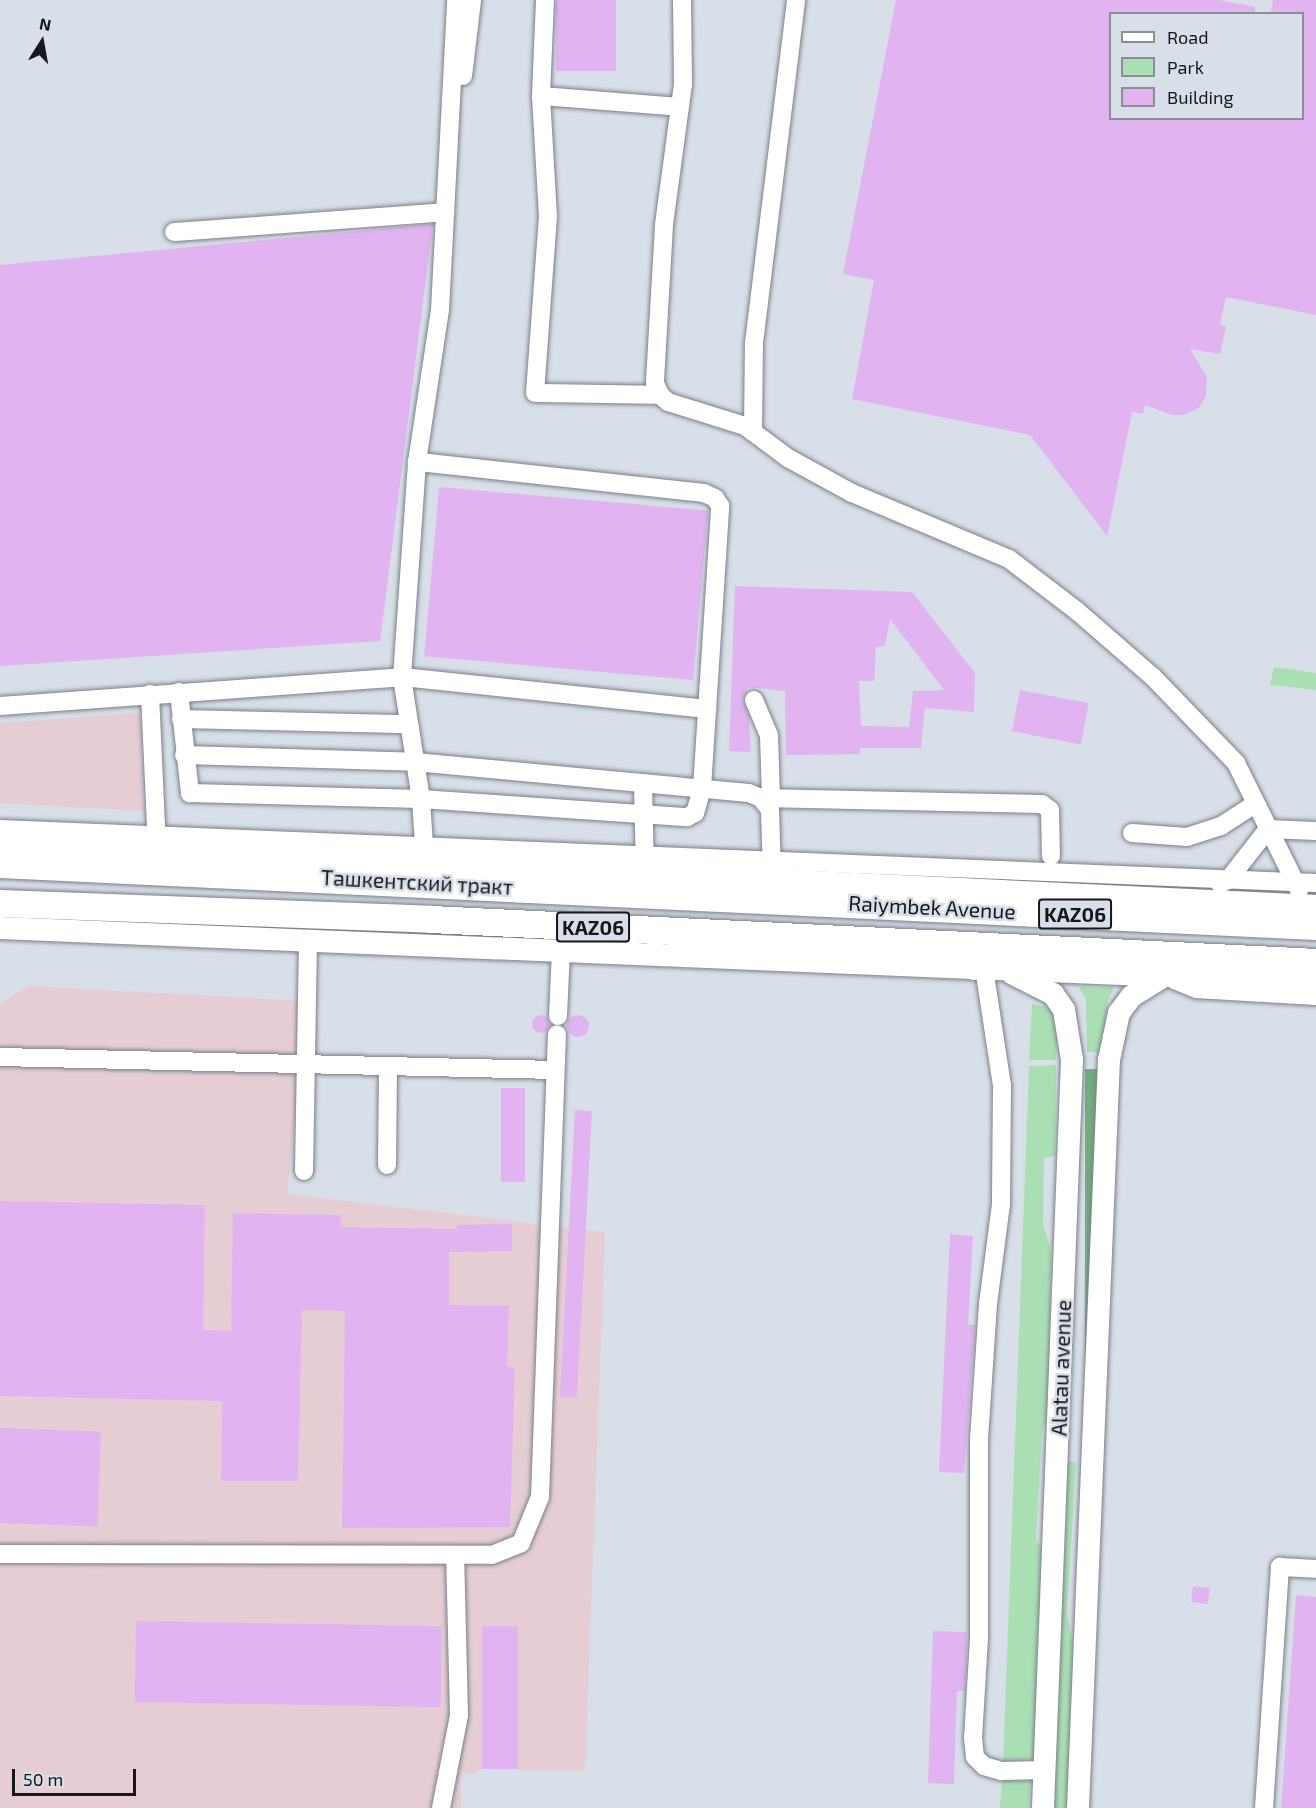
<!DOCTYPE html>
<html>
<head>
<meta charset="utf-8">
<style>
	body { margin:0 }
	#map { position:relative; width:1316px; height:1808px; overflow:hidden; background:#d8dfe8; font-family:"Exo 2",sans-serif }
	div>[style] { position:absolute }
	.commercial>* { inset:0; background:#e6cdd4 }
	.green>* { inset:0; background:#aadfb4; transform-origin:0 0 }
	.forest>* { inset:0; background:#71ae7d; transform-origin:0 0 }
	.building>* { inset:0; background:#e1b4f1; transform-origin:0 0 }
	.round { border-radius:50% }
	.roads { filter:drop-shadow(0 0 2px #7a8088) drop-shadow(0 0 2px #7a8088) }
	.minor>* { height:18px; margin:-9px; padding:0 9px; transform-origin:9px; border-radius:9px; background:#fff }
	.major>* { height:22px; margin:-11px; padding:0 11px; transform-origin:11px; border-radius:11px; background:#fff }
	.highway>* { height:27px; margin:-13.5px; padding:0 13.5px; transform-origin:13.5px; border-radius:13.5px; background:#fff }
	span { translate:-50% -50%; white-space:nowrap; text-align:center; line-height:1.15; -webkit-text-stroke:5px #d8dfe8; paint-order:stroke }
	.shield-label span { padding:2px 4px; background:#d8dfe8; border:2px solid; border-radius:4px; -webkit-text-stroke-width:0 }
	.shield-label { font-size:20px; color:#15171a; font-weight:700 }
	.street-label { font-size:21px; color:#15171a }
	.legend { position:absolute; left:1109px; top:12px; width:195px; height:108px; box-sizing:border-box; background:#d8dfe8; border:2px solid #8a8f96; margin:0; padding:8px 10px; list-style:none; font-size:18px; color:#15171a }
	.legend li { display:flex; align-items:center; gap:12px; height:30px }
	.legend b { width:30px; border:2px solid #8a8f96 }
	.north { position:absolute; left:12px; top:12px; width:60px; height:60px; -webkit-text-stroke:4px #d8dfe8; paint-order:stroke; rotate:11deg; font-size:16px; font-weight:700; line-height:24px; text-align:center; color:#15171a }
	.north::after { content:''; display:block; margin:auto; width:21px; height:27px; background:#15171a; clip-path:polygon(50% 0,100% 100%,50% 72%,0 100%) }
	.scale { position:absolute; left:12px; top:1769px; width:124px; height:27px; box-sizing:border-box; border:3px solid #15171a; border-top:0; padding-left:8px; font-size:18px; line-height:21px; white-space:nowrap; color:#15171a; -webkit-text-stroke:4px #d8dfe8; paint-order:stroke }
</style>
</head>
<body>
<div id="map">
	<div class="commercial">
		<i style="clip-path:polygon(140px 713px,143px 811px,0 803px,0 723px)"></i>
		<i style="clip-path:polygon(29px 986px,307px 1001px,287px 1194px,605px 1232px,585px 1771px,481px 1769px,474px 1774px,461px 1774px,461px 1808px,0 1808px,0 1004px)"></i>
	</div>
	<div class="green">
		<i style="clip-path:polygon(1274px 667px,1316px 673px,1316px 690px,1270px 685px)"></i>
		<i style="clip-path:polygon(1079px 987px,1114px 988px,1108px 1000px,1102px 1052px,1087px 1052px,1086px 1000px)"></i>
		<i style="clip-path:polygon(1032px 1004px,1052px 1008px,1058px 1026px,1056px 1060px,1029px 1060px)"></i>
		<i style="clip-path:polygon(1056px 1065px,1055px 1156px,1044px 1158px,1043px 1224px,1051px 1250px,1048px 1418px,1042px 1430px,1036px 1540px,1047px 1554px,1036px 1759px,1003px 1762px,1029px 1066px)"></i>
		<i style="clip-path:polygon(1068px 1461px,1076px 1462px,1067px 1614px,1075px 1653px,1068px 1808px,1053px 1808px)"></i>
		<i style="left:1002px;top:1779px;width:28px;height:29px;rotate:4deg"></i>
	</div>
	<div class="forest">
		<i style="left:1085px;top:1069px;width:15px;height:363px"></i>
	</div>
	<div class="building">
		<i style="left:556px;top:0;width:60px;height:71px"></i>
		<i style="clip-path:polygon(896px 0,1219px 0,1255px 7px,1255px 14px,1110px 14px,1110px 118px,1302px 118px,1302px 14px,1270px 14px,1273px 0,1316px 0,1316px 315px,1226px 297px,1220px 324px,1226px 326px,1220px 354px,1190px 349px,1207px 377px,1206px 396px,1199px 408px,1184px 415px,1172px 415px,1145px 405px,1143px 414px,1132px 412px,1107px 536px,1030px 435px,852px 399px,874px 280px,843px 274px)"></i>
		<i style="clip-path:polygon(433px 224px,380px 641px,0 666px,0 265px)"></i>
		<i style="left:439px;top:487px;width:270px;height:170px;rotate:5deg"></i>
		<i style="clip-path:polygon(evenodd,735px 586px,912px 592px,975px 673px,974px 712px,925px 708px,921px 748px,860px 748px,860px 754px,786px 755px,785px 691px,748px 687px,743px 699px,749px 717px,751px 752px,729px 751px,735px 586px,890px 619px,944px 690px,913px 691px,909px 727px,861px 726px,859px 681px,874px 681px,876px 647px,885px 646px,890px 619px)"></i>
		<i style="left:1020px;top:690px;width:70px;height:42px;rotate:11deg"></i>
		<i class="round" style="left:567px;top:1015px;width:22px;height:22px"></i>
		<i class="round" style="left:532px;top:1015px;width:18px;height:18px"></i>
		<i style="left:501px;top:1088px;width:24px;height:94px"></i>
		<i style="left:575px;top:1110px;width:17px;height:287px;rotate:3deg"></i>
		<i style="clip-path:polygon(0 1201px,205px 1205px,203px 1330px,231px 1331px,233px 1213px,341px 1215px,341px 1227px,457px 1229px,457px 1225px,512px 1224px,512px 1251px,449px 1252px,449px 1305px,509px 1306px,507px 1367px,515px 1367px,510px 1527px,342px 1528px,345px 1311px,302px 1310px,298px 1481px,221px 1481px,222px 1401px,0 1396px)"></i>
		<i style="clip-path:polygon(950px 1234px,973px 1236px,968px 1325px,975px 1325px,964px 1473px,939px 1472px)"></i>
		<i style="left:0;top:1428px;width:101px;height:95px;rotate:2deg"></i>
		<i style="left:1193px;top:1586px;width:17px;height:16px;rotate:7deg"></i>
		<i style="clip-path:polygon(1296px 1595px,1316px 1597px,1316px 1808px,1281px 1808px)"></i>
		<i style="left:136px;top:1621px;width:306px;height:81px;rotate:1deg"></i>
		<i style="left:482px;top:1626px;width:36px;height:143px"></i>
		<i style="clip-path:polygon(933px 1631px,967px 1632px,965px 1691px,957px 1691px,954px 1784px,928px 1783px)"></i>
	</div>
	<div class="roads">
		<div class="minor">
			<i style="left:545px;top:0;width:96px;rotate:92.4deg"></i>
			<i style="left:541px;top:96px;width:120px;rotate:86.7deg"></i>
			<i style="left:548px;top:216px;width:177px;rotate:94.2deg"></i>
			<i style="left:535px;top:393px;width:125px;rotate:0.9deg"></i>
			<i style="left:682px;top:0;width:84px;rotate:89.3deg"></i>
			<i style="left:683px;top:84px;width:142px;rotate:97.7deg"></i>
			<i style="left:664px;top:225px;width:158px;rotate:93.3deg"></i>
			<i style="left:655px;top:383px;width:13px;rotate:67deg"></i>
			<i style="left:660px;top:395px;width:11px;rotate:41deg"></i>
			<i style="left:668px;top:402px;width:81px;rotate:17.3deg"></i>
			<i style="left:745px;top:426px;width:54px;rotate:36.7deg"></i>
			<i style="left:788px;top:458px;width:73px;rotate:28.7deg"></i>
			<i style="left:852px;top:493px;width:170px;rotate:22.8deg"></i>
			<i style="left:1009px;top:559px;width:86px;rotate:37.4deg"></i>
			<i style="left:1077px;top:611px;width:101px;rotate:41deg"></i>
			<i style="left:1153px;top:677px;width:120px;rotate:46deg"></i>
			<i style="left:1236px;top:763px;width:142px;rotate:63.6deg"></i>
			<i style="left:463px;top:76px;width:77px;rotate:-83.2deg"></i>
			<i style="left:541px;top:96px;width:139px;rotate:4.5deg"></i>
			<i style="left:174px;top:232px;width:272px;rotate:-4.2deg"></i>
			<i style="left:753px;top:432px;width:89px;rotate:-89.4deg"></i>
			<i style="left:754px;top:343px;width:346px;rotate:-83deg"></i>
			<i style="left:179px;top:692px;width:102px;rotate:83.8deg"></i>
			<i style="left:190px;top:793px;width:231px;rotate:1.5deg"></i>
			<i style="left:421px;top:799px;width:267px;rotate:3.9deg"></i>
			<i style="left:687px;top:817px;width:9px;rotate:-27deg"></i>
			<i style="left:695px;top:813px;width:26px;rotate:-74deg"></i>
			<i style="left:702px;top:788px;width:283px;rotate:-86.3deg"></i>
			<i style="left:720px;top:506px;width:9px;rotate:-122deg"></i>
			<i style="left:715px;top:498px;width:12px;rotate:-156deg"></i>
			<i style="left:704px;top:493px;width:289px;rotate:-173.8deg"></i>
			<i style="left:150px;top:694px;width:154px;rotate:87.4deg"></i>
			<i style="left:754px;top:700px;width:38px;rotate:67deg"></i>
			<i style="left:769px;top:735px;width:63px;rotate:88.2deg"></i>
			<i style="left:0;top:706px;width:403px;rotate:-4.1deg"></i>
			<i style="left:402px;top:677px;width:216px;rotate:-86deg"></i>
			<i style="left:417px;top:462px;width:154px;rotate:-81.4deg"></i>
			<i style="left:440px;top:310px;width:310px;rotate:-87deg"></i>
			<i style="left:181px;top:719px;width:228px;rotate:1.3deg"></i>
			<i style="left:184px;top:755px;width:231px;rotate:1.7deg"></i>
			<i style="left:415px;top:762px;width:335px;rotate:5.3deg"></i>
			<i style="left:749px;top:793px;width:13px;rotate:23deg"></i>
			<i style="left:761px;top:798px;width:15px;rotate:53deg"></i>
			<i style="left:770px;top:810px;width:65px;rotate:88.2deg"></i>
			<i style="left:643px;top:783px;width:85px;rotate:88.7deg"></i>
			<i style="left:761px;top:798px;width:281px;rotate:1.2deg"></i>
			<i style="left:1042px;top:804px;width:10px;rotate:37deg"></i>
			<i style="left:1050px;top:810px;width:46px;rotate:88.8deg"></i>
			<i style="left:0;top:829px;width:1317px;rotate:2.35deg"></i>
			<i style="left:1268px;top:829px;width:48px;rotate:2.4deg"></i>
			<i style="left:1132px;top:833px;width:55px;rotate:4.2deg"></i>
			<i style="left:1187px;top:837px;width:36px;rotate:-18deg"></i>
			<i style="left:1221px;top:826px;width:40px;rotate:-32.9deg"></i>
			<i style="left:425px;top:860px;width:61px;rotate:-93.8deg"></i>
			<i style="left:421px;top:799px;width:123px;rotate:-98.9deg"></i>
			<i style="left:402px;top:677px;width:307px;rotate:6deg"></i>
			<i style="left:1220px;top:884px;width:9px;rotate:-27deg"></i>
			<i style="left:1228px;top:880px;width:65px;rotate:-51.9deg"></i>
			<i style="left:974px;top:971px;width:10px;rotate:-17deg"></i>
			<i style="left:984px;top:968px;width:118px;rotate:81.3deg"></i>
			<i style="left:1002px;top:1085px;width:119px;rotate:90.5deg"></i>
			<i style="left:1001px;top:1204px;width:101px;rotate:97.4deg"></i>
			<i style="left:988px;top:1304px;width:137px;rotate:93.8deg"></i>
			<i style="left:979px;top:1441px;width:197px;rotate:90deg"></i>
			<i style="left:979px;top:1638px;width:100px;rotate:93.4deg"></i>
			<i style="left:973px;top:1738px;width:19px;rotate:84deg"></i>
			<i style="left:975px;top:1757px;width:13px;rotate:45deg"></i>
			<i style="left:984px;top:1766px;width:19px;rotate:16deg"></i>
			<i style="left:1002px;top:1771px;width:43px;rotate:-1.3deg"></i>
			<i style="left:1174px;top:980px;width:24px;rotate:22deg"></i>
			<i style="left:1196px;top:989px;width:120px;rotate:3.3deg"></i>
			<i style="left:558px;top:1016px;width:66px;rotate:-87.4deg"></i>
			<i style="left:0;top:1057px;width:555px;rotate:1.34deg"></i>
			<i style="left:387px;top:1165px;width:98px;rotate:-89.4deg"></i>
			<i style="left:304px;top:1171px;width:232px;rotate:-89deg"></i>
			<i style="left:0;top:1554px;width:492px;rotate:0.1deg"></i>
			<i style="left:492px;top:1555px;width:31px;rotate:-22deg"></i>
			<i style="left:521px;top:1543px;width:50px;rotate:-67.6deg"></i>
			<i style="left:540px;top:1497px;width:463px;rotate:-87.9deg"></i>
			<i style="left:441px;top:1808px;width:95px;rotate:-79deg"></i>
			<i style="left:459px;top:1715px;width:160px;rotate:-91.4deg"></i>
			<i style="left:1264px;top:1808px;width:242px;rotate:-86.2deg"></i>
			<i style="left:1280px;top:1567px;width:36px;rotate:3deg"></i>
		</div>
		<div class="major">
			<i style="left:0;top:843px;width:1318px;rotate:2.74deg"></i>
			<i style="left:0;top:928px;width:1317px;rotate:2.35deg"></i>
			<i style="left:1013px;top:974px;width:45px;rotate:26.6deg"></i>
			<i style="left:1053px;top:994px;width:19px;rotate:55deg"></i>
			<i style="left:1064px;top:1010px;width:51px;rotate:80.9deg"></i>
			<i style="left:1072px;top:1060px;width:749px;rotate:92.22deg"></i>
			<i style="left:1078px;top:1808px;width:749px;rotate:-87.63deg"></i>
			<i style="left:1109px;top:1060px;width:48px;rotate:-78deg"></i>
			<i style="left:1119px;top:1013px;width:21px;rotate:-53deg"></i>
			<i style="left:1132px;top:996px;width:38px;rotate:-32deg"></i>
		</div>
		<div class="highway">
			<i style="left:0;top:864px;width:1317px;rotate:2.7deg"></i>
			<i style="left:0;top:903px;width:431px;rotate:2.1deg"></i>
			<i style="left:431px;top:919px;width:886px;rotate:2.78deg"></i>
		</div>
	</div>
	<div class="shield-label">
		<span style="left:1075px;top:914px">KАZ06</span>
		<span style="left:593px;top:927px">KАZ06</span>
	</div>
	<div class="street-label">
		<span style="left:417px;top:882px;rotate:3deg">Ташкентский тракт</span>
		<span style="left:932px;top:907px;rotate:3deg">Raiymbek Avenue</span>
		<span style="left:1061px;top:1368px;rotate:-88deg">Alatau avenue</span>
	</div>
	<ul class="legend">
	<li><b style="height:8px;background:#fff"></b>Road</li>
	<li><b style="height:16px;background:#aadfb4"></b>Park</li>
	<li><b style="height:16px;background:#e1b4f1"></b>Building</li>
	</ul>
	<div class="north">N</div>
	<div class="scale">50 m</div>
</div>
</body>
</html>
